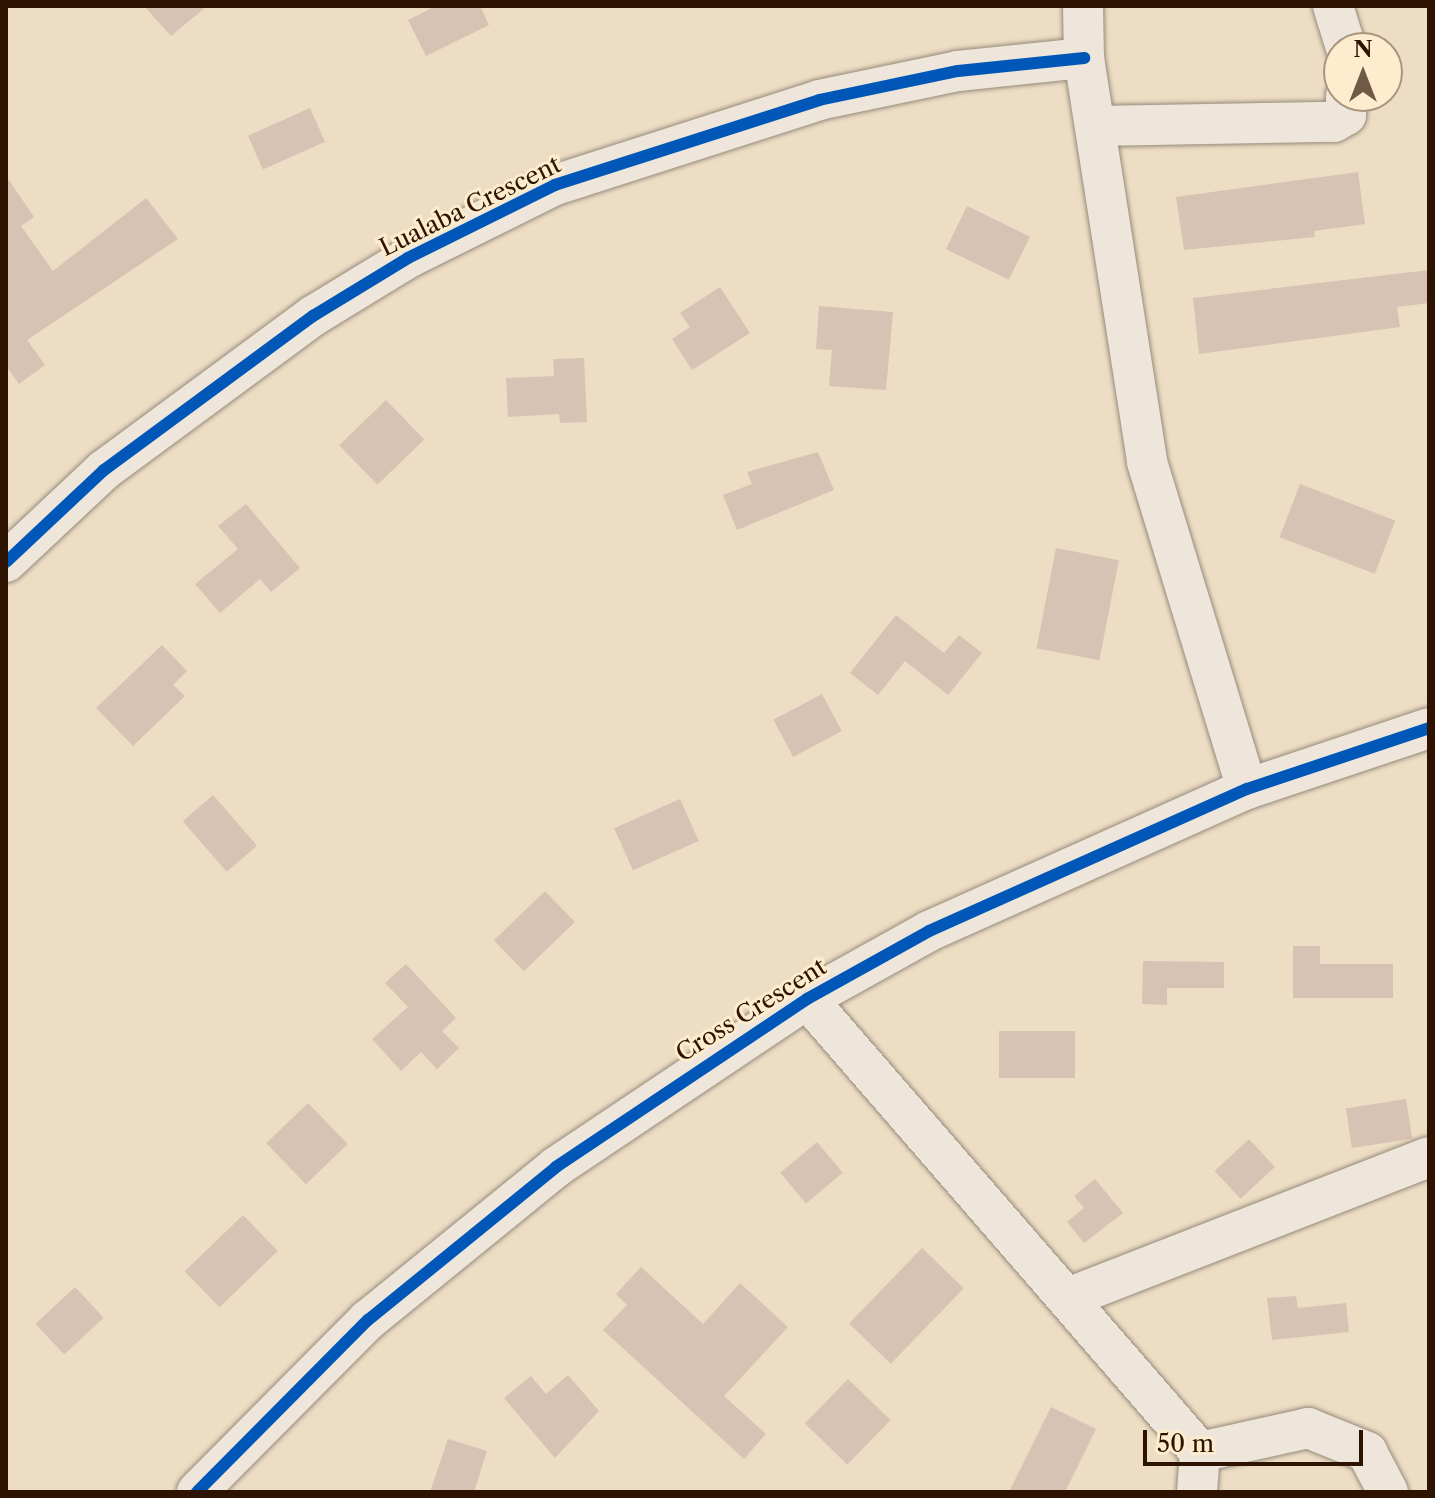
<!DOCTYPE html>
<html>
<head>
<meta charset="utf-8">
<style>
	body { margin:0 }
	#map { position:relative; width:1435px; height:1498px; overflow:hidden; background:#ecddc4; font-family:"Libre Caslon Text",serif }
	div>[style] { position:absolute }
	.building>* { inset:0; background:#d7c2b4; transform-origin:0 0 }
	.roads { filter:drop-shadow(0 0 2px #978a7a) drop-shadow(0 0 2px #978a7a) }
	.minor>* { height:40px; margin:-20px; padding:0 20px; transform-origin:20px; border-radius:20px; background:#eee6da }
	.cycleway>* { height:12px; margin:-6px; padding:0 6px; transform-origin:6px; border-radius:6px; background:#0057b8 }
	span { translate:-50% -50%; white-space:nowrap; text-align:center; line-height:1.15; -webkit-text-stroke:6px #feecce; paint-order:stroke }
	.street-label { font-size:24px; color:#2e1300 }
	.frame { position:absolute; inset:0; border:8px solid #2e1300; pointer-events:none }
	.north { position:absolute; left:1323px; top:32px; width:80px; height:80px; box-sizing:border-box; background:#feecce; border:2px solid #ab957c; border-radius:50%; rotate:0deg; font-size:22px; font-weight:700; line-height:32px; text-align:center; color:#2e1300 }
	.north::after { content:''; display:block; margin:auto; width:28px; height:36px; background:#705a45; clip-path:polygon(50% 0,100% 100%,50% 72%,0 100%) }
	.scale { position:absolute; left:1143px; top:1430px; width:220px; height:36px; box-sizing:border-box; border:4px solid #2e1300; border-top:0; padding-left:10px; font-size:24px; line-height:28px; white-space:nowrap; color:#2e1300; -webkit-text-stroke:6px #feecce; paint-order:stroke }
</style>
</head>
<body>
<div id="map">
	<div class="building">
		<i style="clip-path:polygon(144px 6px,207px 6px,171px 36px)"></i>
		<i style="clip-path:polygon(436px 6px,480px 6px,489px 25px,426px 56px,408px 20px)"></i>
		<i style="left:310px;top:108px;width:37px;height:68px;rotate:66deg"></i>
		<i style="clip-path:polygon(1358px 172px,1365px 224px,1314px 231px,1315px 237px,1184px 250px,1176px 197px)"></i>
		<i style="clip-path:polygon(6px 176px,34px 217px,21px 226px,53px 271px,146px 198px,178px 239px,27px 340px,45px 365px,19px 384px,6px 366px)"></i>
		<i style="left:967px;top:206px;width:70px;height:48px;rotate:26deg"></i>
		<i style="clip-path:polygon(1429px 270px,1429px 303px,1397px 307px,1400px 327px,1199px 354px,1193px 298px)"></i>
		<i style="clip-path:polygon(720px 287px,750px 333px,692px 370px,672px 339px,690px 327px,680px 313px)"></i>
		<i style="clip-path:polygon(819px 306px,893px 312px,886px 390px,829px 386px,832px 350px,816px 349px)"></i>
		<i style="clip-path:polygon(584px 358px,587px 422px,560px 423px,559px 414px,508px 417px,506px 378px,554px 376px,553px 359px)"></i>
		<i style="left:386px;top:400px;width:55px;height:65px;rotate:46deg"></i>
		<i style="clip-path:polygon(818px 452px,834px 490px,737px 530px,723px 495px,752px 484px,747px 472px)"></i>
		<i style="left:1300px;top:484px;width:102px;height:57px;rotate:21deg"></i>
		<i style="clip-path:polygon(246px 504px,300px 568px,271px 592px,260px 579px,220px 613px,195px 584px,238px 549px,218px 526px)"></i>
		<i style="left:1056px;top:548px;width:64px;height:102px;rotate:11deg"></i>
		<i style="clip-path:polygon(896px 615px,944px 653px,959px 635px,982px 653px,948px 695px,905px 661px,878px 695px,850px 673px)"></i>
		<i style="clip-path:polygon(162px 645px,187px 671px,173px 685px,185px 696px,133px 746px,96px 708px)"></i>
		<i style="left:822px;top:694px;width:42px;height:55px;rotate:62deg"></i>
		<i style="left:213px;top:795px;width:67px;height:40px;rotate:49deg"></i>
		<i style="left:680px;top:799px;width:46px;height:72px;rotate:66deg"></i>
		<i style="left:545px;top:891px;width:43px;height:71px;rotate:46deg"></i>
		<i style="clip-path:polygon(1293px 946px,1320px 946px,1320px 964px,1393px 964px,1393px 998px,1293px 998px)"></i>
		<i style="clip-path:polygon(1143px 961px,1224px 962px,1224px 988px,1167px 988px,1167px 1005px,1142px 1004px)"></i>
		<i style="clip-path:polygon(406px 964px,456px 1018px,442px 1031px,459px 1048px,437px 1069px,421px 1052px,401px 1071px,372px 1039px,408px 1007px,385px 983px)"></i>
		<i style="left:999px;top:1031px;width:76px;height:47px"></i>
		<i style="left:1406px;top:1099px;width:40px;height:61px;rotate:81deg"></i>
		<i style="left:308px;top:1103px;width:57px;height:58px;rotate:46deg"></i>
		<i style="left:1249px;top:1139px;width:38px;height:47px;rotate:47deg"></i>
		<i style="left:817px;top:1142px;width:40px;height:48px;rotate:50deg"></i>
		<i style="clip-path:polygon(1095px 1179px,1123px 1213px,1084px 1243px,1067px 1222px,1084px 1208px,1074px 1196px)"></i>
		<i style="left:243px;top:1215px;width:50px;height:81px;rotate:46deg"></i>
		<i style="left:922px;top:1248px;width:58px;height:105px;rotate:44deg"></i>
		<i style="clip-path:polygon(641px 1267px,703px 1324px,740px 1283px,788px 1327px,724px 1396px,766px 1434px,744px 1459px,603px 1330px,627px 1305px,616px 1294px)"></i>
		<i style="left:75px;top:1287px;width:42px;height:54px;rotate:47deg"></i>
		<i style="clip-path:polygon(1296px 1296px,1298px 1308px,1346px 1303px,1349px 1332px,1272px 1340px,1267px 1298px)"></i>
		<i style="clip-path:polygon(568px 1375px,599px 1411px,555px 1458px,504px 1398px,531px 1376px,546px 1394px)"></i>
		<i style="left:848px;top:1379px;width:59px;height:62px;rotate:44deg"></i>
		<i style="clip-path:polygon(1051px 1407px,1096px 1429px,1065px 1492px,1009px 1492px)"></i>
		<i style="clip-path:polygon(448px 1439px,487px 1451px,474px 1492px,430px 1492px)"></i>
	</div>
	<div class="roads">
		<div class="minor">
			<i style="left:1083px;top:6px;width:52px;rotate:88.9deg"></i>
			<i style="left:1084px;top:58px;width:409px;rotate:81.1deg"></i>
			<i style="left:1147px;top:462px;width:342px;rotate:73deg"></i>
			<i style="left:1333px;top:6px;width:44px;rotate:72.8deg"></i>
			<i style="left:1095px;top:126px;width:239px;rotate:-1deg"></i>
			<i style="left:1334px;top:122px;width:14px;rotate:-30deg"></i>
			<i style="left:1346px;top:115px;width:19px;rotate:-90deg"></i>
			<i style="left:6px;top:562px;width:134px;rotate:-43.2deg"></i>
			<i style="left:104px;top:470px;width:260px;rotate:-36.4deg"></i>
			<i style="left:313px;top:316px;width:111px;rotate:-31.4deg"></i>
			<i style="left:408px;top:258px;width:164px;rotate:-26.4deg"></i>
			<i style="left:555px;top:185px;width:277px;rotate:-17.8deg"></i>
			<i style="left:819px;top:100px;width:142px;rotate:-11.8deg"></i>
			<i style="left:958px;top:71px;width:127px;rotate:-5.9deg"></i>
			<i style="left:807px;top:999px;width:600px;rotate:49.06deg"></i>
			<i style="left:1200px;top:1452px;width:40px;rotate:94.3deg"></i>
			<i style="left:1070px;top:1297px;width:385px;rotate:-21.3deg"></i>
			<i style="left:1200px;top:1452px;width:111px;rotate:-12.5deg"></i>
			<i style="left:1308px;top:1428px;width:64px;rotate:22.1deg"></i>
			<i style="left:1367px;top:1452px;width:45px;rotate:62.3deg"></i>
			<i style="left:197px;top:1492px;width:243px;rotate:-45.2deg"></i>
			<i style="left:368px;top:1320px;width:242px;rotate:-39.1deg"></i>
			<i style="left:556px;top:1167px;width:302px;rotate:-33.8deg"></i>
			<i style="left:807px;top:999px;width:140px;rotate:-29.1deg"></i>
			<i style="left:929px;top:931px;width:348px;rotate:-24.1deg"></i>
			<i style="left:1247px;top:789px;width:192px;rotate:-18.5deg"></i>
		</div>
	</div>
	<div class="cycleway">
		<i style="left:6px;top:562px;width:134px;rotate:-43.2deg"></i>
		<i style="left:104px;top:470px;width:260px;rotate:-36.4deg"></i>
		<i style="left:313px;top:316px;width:111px;rotate:-31.4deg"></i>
		<i style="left:408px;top:258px;width:164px;rotate:-26.4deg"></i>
		<i style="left:555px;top:185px;width:277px;rotate:-17.8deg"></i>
		<i style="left:819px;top:100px;width:142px;rotate:-11.8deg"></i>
		<i style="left:958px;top:71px;width:127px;rotate:-5.9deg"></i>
		<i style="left:197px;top:1492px;width:243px;rotate:-45.2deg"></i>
		<i style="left:368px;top:1320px;width:242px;rotate:-39.1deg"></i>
		<i style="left:556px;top:1167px;width:302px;rotate:-33.8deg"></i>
		<i style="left:807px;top:999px;width:140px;rotate:-29.1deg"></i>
		<i style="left:929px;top:931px;width:348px;rotate:-24.1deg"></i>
		<i style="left:1247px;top:789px;width:192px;rotate:-18.5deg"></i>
	</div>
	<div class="street-label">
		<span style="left:470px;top:206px;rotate:-26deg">Lualaba Crescent</span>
		<span style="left:751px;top:1010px;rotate:-32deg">Cross Crescent</span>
	</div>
	<div class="frame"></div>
	<div class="north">N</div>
	<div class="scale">50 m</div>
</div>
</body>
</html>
